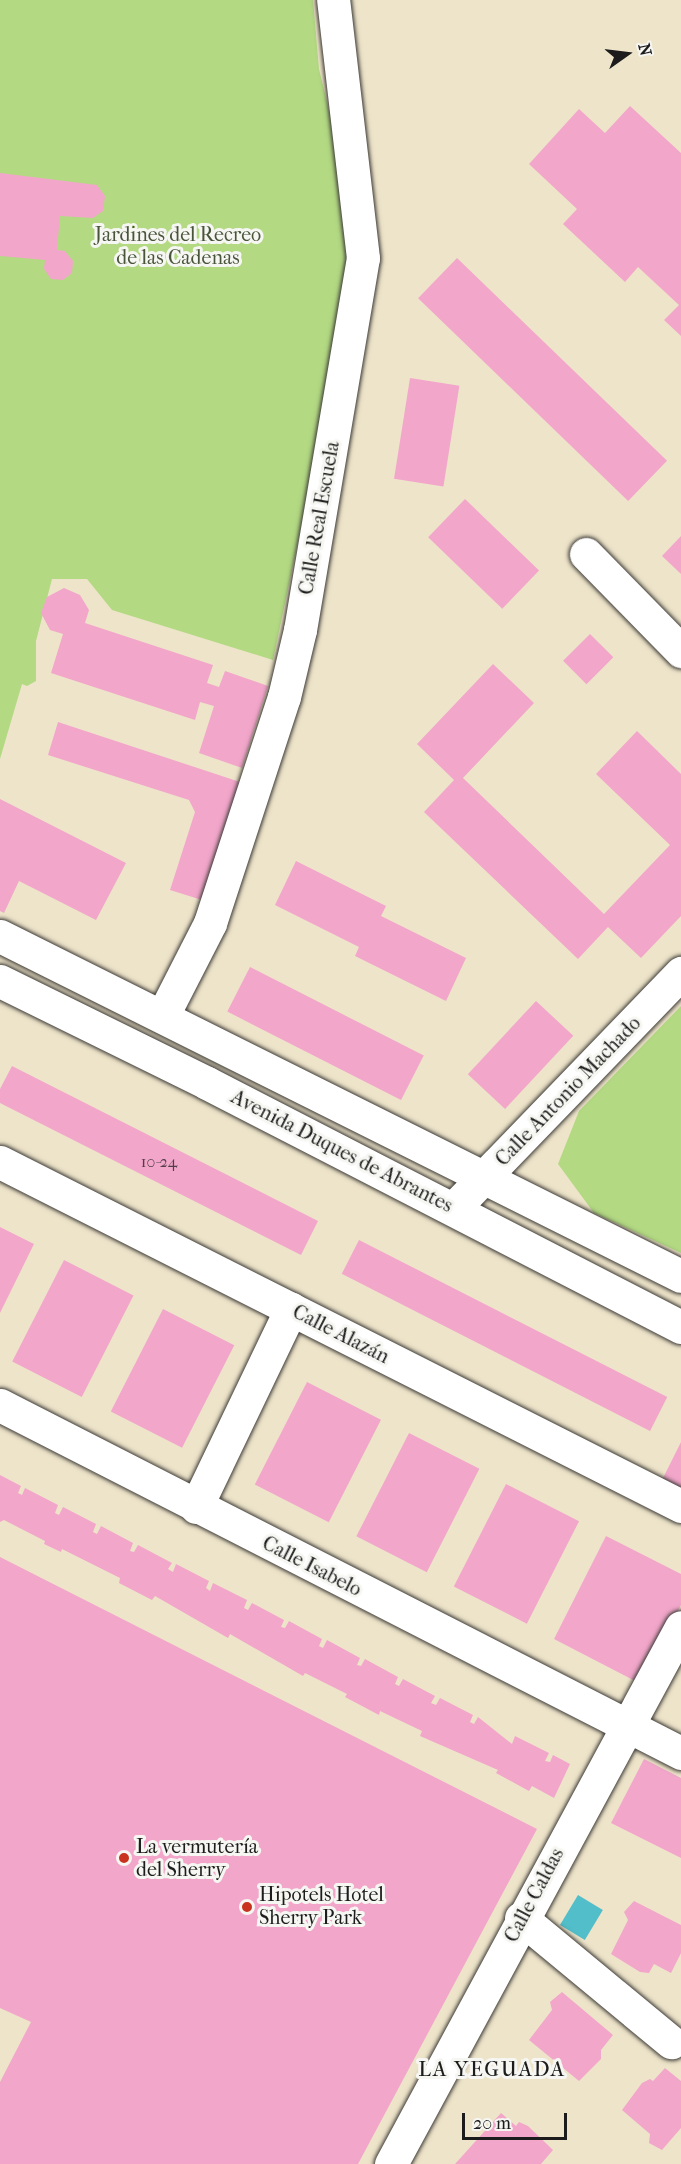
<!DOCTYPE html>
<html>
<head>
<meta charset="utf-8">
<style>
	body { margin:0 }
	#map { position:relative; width:681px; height:2164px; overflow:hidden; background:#eee4ca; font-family:"IM FELL French Canon",serif }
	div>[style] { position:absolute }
	.green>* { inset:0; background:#b3d983 }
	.water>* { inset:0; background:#51bec9; transform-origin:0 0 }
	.building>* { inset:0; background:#f2a6ca; transform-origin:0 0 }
	.roads { filter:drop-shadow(0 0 2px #3c3a36) drop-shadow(0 0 2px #3c3a36) }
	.street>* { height:33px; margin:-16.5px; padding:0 16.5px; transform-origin:16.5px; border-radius:16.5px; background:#fff }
	.secondary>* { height:33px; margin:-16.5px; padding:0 16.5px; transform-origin:16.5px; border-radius:16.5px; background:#fff }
	.dots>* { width:16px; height:16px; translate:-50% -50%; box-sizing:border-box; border:3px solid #f6f6f2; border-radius:50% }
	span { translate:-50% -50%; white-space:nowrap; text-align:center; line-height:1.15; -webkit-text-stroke:6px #f6f6f2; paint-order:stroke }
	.number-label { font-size:16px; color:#523e48 }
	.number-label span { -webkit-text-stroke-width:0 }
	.park-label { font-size:20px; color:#49553b }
	.street-label { font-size:20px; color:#1c1c1c }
	.poi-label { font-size:20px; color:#1c1c1c }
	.left { translate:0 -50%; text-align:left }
	.neighbourhood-label { font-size:21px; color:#1c1c1c; letter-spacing:1.5px }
	.north { position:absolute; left:597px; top:24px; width:60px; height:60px; -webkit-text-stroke:4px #f6f6f2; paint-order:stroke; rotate:76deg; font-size:16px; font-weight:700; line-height:24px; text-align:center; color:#1c1c1c }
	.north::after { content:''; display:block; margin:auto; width:21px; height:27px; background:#1c1c1c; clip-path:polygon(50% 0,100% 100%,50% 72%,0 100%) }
	.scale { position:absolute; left:462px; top:2113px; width:105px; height:27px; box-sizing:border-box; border:3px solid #1c1c1c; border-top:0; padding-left:8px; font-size:18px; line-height:21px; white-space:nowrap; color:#1c1c1c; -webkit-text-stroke:4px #f6f6f2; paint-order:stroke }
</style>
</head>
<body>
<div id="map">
	<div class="green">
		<i style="clip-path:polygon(0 0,313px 0,319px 69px,361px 243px,273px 660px,112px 610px,87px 579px,52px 579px,36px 641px,36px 681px,27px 686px,22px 684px,0 759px)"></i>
		<i style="clip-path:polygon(681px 1006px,681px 1253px,594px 1213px,558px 1164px,579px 1111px)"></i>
	</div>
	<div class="water">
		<i style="left:578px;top:1895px;width:29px;height:35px;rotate:31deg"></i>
	</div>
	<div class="building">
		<i style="clip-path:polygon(630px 106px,681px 153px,681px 336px,664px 320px,679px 305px,638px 267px,625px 282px,563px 224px,577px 209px,529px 164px,579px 109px,605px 133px)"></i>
		<i style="clip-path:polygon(0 173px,97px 185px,105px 196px,103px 211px,93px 218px,60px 216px,57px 250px,65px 251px,73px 261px,72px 273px,63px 280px,51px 279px,44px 269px,45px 260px,0 256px)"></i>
		<i style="left:457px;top:258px;width:292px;height:56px;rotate:44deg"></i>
		<i style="left:410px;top:378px;width:50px;height:102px;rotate:9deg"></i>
		<i style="left:465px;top:499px;width:103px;height:53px;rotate:44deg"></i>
		<i style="clip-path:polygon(681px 536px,681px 574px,662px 556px)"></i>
		<i style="clip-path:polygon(64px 588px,80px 595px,89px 610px,85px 623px,213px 665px,207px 683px,219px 687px,225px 671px,268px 686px,242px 768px,199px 753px,214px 706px,200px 702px,195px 720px,51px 673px,63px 634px,50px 630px,41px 613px,47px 597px)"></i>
		<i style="left:590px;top:634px;width:33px;height:38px;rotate:45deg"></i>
		<i style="clip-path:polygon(493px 664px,534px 703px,463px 778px,604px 914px,670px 845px,596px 774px,637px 731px,681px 774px,681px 916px,641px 958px,608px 927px,578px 959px,424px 812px,454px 780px,417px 744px)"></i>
		<i style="clip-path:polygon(58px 722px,240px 782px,202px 900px,170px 890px,195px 812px,189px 800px,48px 755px)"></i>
		<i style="clip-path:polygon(0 799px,126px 863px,96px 920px,19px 881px,4px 913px,0 911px)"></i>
		<i style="clip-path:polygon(296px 861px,386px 906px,381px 916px,466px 958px,446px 1001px,355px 956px,359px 947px,275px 905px)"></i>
		<i style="left:250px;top:967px;width:195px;height:50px;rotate:27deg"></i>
		<i style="left:536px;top:1001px;width:51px;height:100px;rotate:43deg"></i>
		<i style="clip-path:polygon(12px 1066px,318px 1221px,301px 1255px,0 1103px,0 1089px)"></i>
		<i style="clip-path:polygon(0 1227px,34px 1244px,0 1313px)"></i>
		<i style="left:359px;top:1240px;width:346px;height:38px;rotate:27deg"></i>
		<i style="left:64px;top:1260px;width:78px;height:114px;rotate:27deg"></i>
		<i style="left:163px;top:1309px;width:80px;height:115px;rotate:27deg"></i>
		<i style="left:307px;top:1382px;width:83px;height:115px;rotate:27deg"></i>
		<i style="left:409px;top:1433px;width:79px;height:116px;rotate:27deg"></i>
		<i style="clip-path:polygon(681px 1442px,681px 1490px,662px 1480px)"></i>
		<i style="clip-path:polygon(0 1475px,21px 1486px,18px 1493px,22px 1495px,25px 1488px,58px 1505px,55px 1513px,59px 1515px,63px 1507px,96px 1524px,93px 1532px,97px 1534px,101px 1526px,133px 1543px,130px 1551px,134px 1552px,138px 1545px,172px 1563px,168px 1569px,173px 1572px,176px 1564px,209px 1581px,206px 1588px,210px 1591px,213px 1583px,247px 1600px,244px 1608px,248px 1610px,252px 1603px,284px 1620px,281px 1627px,285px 1628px,289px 1621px,322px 1639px,319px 1646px,323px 1648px,327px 1640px,360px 1658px,357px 1665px,361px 1666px,365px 1659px,398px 1677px,395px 1684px,399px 1686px,403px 1679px,435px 1696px,431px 1703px,436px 1705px,440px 1698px,473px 1715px,470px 1722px,474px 1724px,478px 1717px,512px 1744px,515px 1736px,549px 1753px,545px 1761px,550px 1762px,553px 1755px,570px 1764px,554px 1798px,532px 1786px,529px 1791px,496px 1773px,498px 1770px,420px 1736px,422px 1731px,380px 1711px,379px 1715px,345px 1697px,347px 1694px,305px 1673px,303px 1676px,230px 1634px,228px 1638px,155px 1596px,152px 1600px,119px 1583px,120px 1578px,62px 1549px,61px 1552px,44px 1544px,45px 1541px,4px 1520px,0 1522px)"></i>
		<i style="left:506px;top:1484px;width:82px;height:115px;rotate:27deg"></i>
		<i style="clip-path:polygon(606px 1536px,681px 1574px,681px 1605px,641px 1684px,554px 1639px)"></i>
		<i style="clip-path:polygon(0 1557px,537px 1829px,358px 2164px,0 2164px,0 2082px,31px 2022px,0 2008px)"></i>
		<i style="clip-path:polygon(644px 1759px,681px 1778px,681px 1858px,611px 1823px)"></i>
		<i style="clip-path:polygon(634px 1901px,681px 1925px,681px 1953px,671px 1973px,654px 1964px,649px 1973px,640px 1972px,611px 1954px,628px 1920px,624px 1912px)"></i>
		<i style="clip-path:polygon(562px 1992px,613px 2035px,601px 2050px,601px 2059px,579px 2081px,529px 2040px,552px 2010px,550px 2002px)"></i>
		<i style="clip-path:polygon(665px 2068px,681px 2081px,681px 2128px,662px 2150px,649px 2143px,650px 2134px,622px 2110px,642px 2083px,650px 2079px,653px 2081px)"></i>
		<i style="clip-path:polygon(501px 2113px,516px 2126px,519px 2122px,528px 2126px,553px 2150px,541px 2164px,455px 2164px)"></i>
	</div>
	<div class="roads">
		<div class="street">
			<i style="left:586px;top:554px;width:136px;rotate:45.6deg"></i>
			<i style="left:163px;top:1015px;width:103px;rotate:-62.9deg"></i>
			<i style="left:210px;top:923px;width:238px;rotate:-71.9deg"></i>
			<i style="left:284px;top:697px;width:69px;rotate:-76.6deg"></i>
			<i style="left:300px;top:630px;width:377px;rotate:-80.4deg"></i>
			<i style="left:363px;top:258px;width:260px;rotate:-96.6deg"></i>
			<i style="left:0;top:1162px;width:763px;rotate:26.8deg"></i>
			<i style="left:454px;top:1208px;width:327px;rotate:-46deg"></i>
			<i style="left:0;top:1405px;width:765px;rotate:27.07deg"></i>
			<i style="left:196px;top:1507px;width:220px;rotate:-64.4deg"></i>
			<i style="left:521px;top:1918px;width:195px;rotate:39.6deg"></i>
			<i style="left:391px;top:2164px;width:610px;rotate:-61.63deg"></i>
		</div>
		<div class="secondary">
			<i style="left:0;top:936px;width:761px;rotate:26.53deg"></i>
			<i style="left:0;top:981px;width:231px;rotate:26.2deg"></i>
			<i style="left:207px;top:1083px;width:533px;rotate:27.24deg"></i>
		</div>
	</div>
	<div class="dots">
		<i style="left:124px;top:1858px;background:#c8321e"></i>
		<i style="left:247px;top:1907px;background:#c8321e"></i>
	</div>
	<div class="number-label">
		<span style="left:159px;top:1162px">10-24</span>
	</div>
	<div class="park-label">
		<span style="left:178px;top:246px">Jardines del Recreo<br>de las Cadenas</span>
	</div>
	<div class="street-label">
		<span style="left:319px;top:518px;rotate:-80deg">Calle Real Escuela</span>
		<span style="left:568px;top:1091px;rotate:-46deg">Calle Antonio Machado</span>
		<span style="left:342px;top:1151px;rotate:27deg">Avenida Duques de Abrantes</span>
		<span style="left:341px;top:1334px;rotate:27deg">Calle Alazán</span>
		<span style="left:312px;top:1566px;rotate:27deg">Calle Isabelo</span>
		<span style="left:534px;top:1895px;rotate:-62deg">Calle Caldas</span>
	</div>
	<div class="poi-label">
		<span class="left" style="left:136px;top:1858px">La vermutería<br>del Sherry</span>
		<span class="left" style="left:259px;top:1906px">Hipotels Hotel<br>Sherry Park</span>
	</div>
	<div class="neighbourhood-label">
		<span style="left:492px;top:2069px">LA YEGUADA</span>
	</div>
	<div class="north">N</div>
	<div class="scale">20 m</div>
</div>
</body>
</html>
